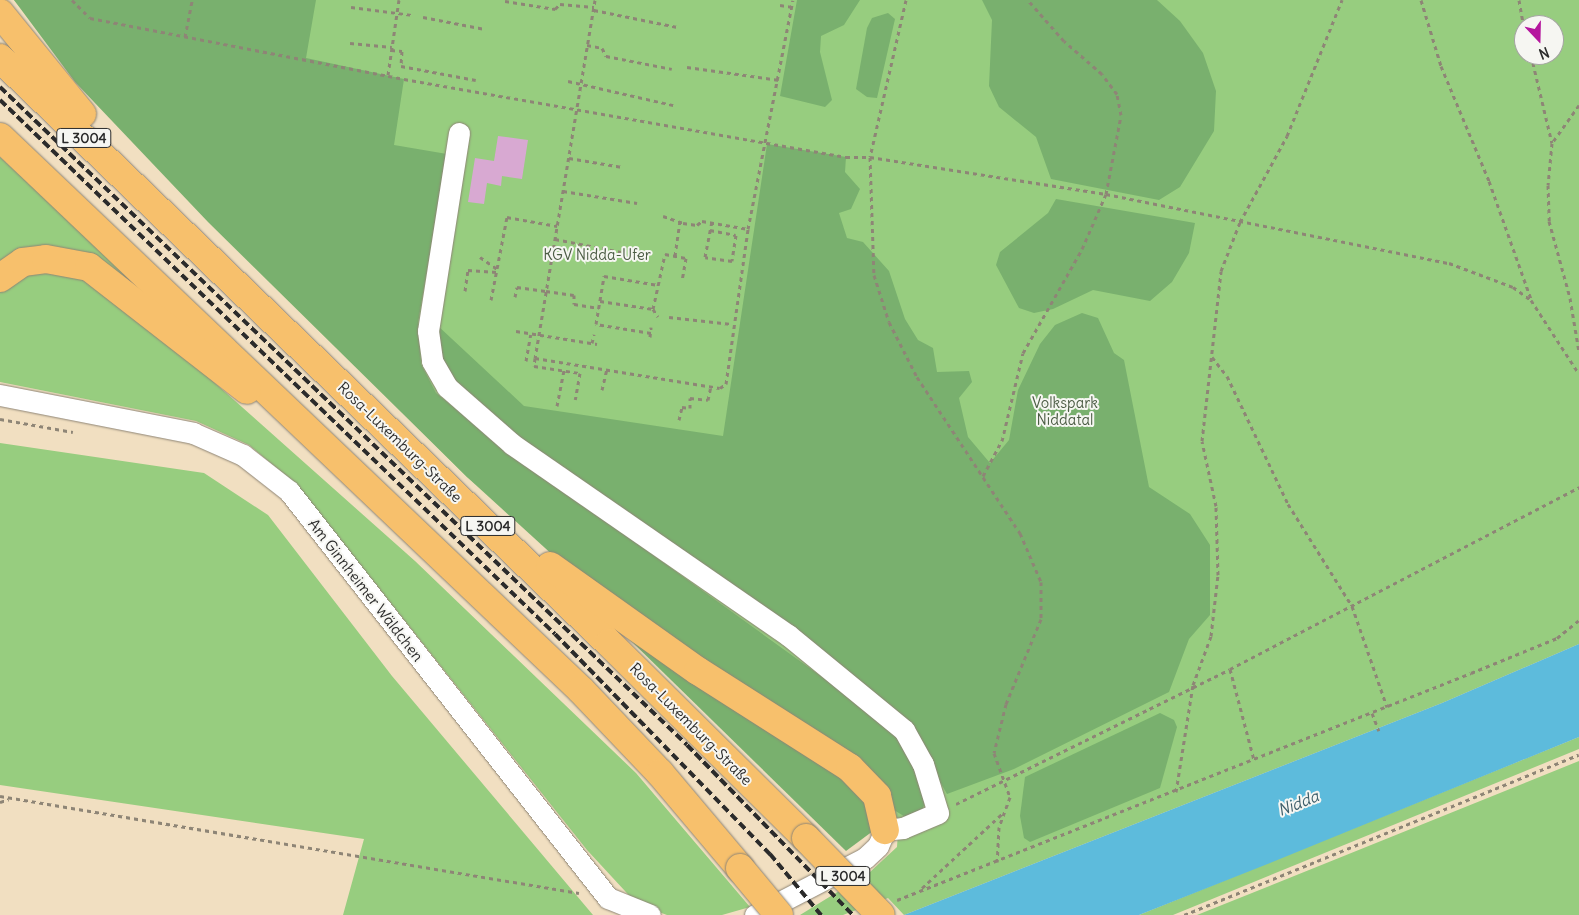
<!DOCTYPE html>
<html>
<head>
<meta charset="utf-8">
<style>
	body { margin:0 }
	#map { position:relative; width:1579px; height:915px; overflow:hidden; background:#f1dfc1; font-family:Delius,sans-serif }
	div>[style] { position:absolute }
	.green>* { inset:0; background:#97cd7f }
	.forest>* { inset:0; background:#79b06e }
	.water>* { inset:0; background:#5dbbdc }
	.building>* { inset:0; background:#d8a9d2 }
	.path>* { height:3px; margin-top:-1.5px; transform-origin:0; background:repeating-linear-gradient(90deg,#8e8576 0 4px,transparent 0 8px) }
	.roads { filter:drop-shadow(0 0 1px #8e8576) drop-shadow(0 0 1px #8e8576) }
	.minor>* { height:21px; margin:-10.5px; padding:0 10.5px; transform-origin:10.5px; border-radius:10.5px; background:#fff }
	.highway>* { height:28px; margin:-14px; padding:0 14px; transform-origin:14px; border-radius:14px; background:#f7c06c }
	.rail>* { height:4px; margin-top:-2px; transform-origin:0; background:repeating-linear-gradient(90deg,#2b2b2b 0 8px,transparent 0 12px) }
	.bridges { filter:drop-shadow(0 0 1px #8e8576) drop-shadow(0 0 1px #8e8576) }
	.highway-bridge>* { height:28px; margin:-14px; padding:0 14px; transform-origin:14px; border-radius:14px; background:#f7c06c }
	span { translate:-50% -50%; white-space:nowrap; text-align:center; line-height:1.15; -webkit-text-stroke:4px #f6f6f2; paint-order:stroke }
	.shield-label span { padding:1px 4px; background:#f6f6f2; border:1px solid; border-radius:4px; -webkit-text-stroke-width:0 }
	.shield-label { font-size:14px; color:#2b2b2b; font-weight:700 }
	.park-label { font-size:15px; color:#4b5c44 }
	.street-label { font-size:15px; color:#2b2b2b }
	.water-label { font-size:16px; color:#3c5d69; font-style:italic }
	.north { position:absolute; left:1514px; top:15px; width:50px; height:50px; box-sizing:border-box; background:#f6f6f2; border:1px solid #a5a5a2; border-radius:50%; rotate:159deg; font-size:14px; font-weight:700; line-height:20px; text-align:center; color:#2b2b2b }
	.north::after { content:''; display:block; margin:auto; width:18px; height:22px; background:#b5179e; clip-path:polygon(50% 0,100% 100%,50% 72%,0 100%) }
</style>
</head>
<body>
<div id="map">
	<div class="green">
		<i style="clip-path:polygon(evenodd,14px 0,1579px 0,1579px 644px,1442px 703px,904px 915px,888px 898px,843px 915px,800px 915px,870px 872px,897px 847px,898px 832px,467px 477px,132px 141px,14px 0,1524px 25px,1554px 25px,1554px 55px,1524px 55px,1524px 25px)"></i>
		<i style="clip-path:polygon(0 157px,185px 326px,119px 279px,0 269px)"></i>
		<i style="clip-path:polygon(65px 267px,153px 328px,415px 561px,636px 773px,750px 907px,722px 915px,667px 915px,637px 904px,587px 850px,296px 484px,249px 445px,196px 421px,0 382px,0 290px,26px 272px)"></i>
		<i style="clip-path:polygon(0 443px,204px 473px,268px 515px,392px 676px,593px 915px,343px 915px,364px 839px,0 785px)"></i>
		<i style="clip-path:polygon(1579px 737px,1579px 749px,1173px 915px,1139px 915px)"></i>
		<i style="clip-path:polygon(1579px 761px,1579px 915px,1197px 915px,1247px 895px)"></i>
	</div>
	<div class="forest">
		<i style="clip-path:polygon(14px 0,316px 0,306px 58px,404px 79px,394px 145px,447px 154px,418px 323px,421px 364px,436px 393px,506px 449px,897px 731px,927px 798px,922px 810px,907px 818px,894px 810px,579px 579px,467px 477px,208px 222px,75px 82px)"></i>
		<i style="clip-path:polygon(797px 0,860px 0,844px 25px,821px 36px,820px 52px,832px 100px,825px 107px,780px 96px)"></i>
		<i style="clip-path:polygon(982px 0,1157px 0,1180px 21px,1203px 53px,1216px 91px,1214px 131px,1180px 187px,1159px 200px,1051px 179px,1036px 137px,999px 107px,989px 86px,992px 20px)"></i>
		<i style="clip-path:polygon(888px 13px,895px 19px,877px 98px,867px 97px,856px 89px,867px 28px,872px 18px)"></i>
		<i style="clip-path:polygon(767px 144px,846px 157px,845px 172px,860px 189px,851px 209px,839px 213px,847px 238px,863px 242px,889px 271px,905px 319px,918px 340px,933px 348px,937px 372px,969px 371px,972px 382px,959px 398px,968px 437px,990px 463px,1009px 440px,1018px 390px,1040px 344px,1055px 325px,1082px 313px,1098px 318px,1114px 353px,1124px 360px,1149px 487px,1190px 514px,1210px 545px,1210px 615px,1189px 639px,1169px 692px,1014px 769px,947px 794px,908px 726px,515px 440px,453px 378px,440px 354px,437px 325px,524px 406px,723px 436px)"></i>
		<i style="clip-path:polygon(1056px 199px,1195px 223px,1189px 253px,1172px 282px,1150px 301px,1093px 290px,1053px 309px,1034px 313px,1019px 308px,996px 265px,1000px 252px,1048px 213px)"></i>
		<i style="clip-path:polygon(626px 636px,867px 792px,873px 831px,846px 851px)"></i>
		<i style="clip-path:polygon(1160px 713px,1174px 720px,1177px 727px,1160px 788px,1030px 842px,1024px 838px,1020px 816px,1025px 777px)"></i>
	</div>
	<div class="water">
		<i style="clip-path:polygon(1579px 644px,1579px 737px,1265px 865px,1139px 915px,904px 915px,1442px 703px)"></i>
	</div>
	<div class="building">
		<i style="clip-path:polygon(498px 136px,528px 140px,522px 179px,502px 176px,501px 186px,487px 183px,484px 204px,468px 202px,475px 158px,494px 161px)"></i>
	</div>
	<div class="path">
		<i style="left:72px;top:0;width:25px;rotate:45deg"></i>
		<i style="left:90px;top:18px;width:320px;rotate:11deg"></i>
		<i style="left:404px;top:79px;width:449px;rotate:10deg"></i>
		<i style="left:846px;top:157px;width:24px"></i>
		<i style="left:870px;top:157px;width:239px;rotate:8.9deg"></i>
		<i style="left:1106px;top:194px;width:350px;rotate:11.4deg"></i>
		<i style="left:1449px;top:263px;width:68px;rotate:20.6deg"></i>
		<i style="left:1513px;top:287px;width:22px;rotate:36deg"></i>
		<i style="left:1531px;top:300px;width:88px;rotate:57deg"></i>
		<i style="left:595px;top:0;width:363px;rotate:99.5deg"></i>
		<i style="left:535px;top:358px;width:187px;rotate:9.2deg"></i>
		<i style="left:720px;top:388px;width:7px;rotate:-34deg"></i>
		<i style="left:726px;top:384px;width:157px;rotate:-81.9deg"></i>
		<i style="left:748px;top:229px;width:233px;rotate:-78.9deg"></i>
		<i style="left:906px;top:0;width:161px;rotate:102.9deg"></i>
		<i style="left:870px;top:157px;width:118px;rotate:88.1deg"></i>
		<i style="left:874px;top:275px;width:49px;rotate:72.3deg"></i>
		<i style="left:889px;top:322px;width:62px;rotate:63deg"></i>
		<i style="left:917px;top:377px;width:187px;rotate:56.6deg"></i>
		<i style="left:1020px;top:533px;width:53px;rotate:66.8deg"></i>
		<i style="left:1041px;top:582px;width:37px;rotate:90deg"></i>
		<i style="left:1041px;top:619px;width:92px;rotate:112.4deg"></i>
		<i style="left:1006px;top:704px;width:50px;rotate:103.8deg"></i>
		<i style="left:994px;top:753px;width:47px;rotate:70deg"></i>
		<i style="left:1010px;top:797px;width:32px;rotate:110deg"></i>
		<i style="left:999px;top:827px;width:35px;rotate:93deg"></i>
		<i style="left:1421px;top:0;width:69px;rotate:73.1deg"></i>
		<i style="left:1441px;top:66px;width:125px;rotate:67.3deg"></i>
		<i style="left:1489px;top:181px;width:125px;rotate:70.4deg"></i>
		<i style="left:1519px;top:0;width:27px;rotate:80deg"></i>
		<i style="left:505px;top:1px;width:51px;rotate:9.1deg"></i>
		<i style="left:555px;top:9px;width:7px;rotate:-45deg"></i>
		<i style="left:560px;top:4px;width:34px;rotate:5deg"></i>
		<i style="left:780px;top:5px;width:12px;rotate:9deg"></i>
		<i style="left:351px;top:7px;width:63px;rotate:7.4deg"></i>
		<i style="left:594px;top:10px;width:85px;rotate:11.6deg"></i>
		<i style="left:423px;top:17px;width:63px;rotate:11deg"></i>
		<i style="left:185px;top:37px;width:38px;rotate:-79deg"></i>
		<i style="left:350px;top:43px;width:42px;rotate:5.4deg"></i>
		<i style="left:587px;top:45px;width:15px;rotate:11deg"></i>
		<i style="left:602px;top:48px;width:9px;rotate:63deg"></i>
		<i style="left:606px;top:56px;width:67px;rotate:11.1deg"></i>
		<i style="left:391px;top:50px;width:11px;rotate:5deg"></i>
		<i style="left:402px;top:51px;width:15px;rotate:94deg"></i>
		<i style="left:401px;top:66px;width:76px;rotate:10.6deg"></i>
		<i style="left:1531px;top:55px;width:90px;rotate:76.6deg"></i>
		<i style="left:687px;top:67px;width:93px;rotate:8deg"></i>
		<i style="left:388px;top:75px;width:76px;rotate:-81.7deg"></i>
		<i style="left:568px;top:81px;width:108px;rotate:12.9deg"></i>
		<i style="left:1579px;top:105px;width:47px;rotate:125.4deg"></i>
		<i style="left:1552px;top:143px;width:42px;rotate:95.4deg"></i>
		<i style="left:1548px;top:185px;width:36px;rotate:88deg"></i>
		<i style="left:1549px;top:221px;width:80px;rotate:74.7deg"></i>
		<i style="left:1570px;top:298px;width:55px;rotate:80.5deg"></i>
		<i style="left:569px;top:158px;width:54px;rotate:9.6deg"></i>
		<i style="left:563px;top:191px;width:75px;rotate:9.2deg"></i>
		<i style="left:663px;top:216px;width:21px;rotate:19deg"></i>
		<i style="left:683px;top:223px;width:14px;rotate:8deg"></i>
		<i style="left:697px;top:225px;width:6px;rotate:-39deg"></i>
		<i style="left:702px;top:221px;width:47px;rotate:9.9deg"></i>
		<i style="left:710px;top:230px;width:26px;rotate:11deg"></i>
		<i style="left:736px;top:235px;width:26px;rotate:99deg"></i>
		<i style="left:732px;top:261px;width:27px;rotate:-172deg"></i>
		<i style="left:705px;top:257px;width:36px;rotate:-79deg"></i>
		<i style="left:555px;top:239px;width:67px;rotate:11.1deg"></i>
		<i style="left:675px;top:256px;width:36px;rotate:-82deg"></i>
		<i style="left:480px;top:257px;width:21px;rotate:35deg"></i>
		<i style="left:465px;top:291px;width:21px;rotate:-82deg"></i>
		<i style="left:468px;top:270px;width:29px;rotate:4deg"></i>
		<i style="left:515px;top:297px;width:10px;rotate:-79deg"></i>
		<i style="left:517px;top:287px;width:29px;rotate:8deg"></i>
		<i style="left:546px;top:291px;width:28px;rotate:8deg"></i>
		<i style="left:574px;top:295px;width:9px;rotate:90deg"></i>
		<i style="left:574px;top:304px;width:25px;rotate:9deg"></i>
		<i style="left:491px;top:300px;width:85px;rotate:-79.1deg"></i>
		<i style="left:507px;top:217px;width:51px;rotate:10.2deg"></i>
		<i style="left:600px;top:301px;width:54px;rotate:8.6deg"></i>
		<i style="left:653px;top:309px;width:9px;rotate:58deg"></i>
		<i style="left:653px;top:309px;width:56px;rotate:-77.7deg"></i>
		<i style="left:665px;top:254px;width:21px;rotate:11deg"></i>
		<i style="left:686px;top:258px;width:22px;rotate:100deg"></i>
		<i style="left:669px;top:317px;width:63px;rotate:6.3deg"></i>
		<i style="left:516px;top:331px;width:82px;rotate:9.1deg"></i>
		<i style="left:651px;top:333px;width:56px;rotate:-170.7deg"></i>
		<i style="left:596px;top:324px;width:49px;rotate:-80.5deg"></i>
		<i style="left:604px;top:276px;width:55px;rotate:9.5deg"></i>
		<i style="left:650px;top:337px;width:10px;rotate:-84deg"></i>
		<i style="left:592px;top:343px;width:9px;rotate:-77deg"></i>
		<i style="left:1212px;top:357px;width:24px;rotate:52deg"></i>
		<i style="left:1227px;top:376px;width:142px;rotate:64.5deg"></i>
		<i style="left:1288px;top:504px;width:120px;rotate:57.9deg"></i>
		<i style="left:1352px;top:606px;width:107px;rotate:70.9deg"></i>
		<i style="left:535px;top:358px;width:8px;rotate:97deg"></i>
		<i style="left:534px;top:366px;width:47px;rotate:8.7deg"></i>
		<i style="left:580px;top:373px;width:27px;rotate:100deg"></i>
		<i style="left:526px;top:361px;width:27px;rotate:-80deg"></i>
		<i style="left:602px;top:390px;width:22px;rotate:-77deg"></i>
		<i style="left:557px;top:406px;width:37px;rotate:-79deg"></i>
		<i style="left:0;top:419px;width:74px;rotate:10.1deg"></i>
		<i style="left:679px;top:420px;width:13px;rotate:-77deg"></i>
		<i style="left:682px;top:407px;width:8px;rotate:7deg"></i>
		<i style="left:690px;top:408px;width:10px;rotate:-90deg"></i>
		<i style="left:690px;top:398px;width:18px;rotate:6deg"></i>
		<i style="left:708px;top:400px;width:14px;rotate:-78deg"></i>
		<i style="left:983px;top:476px;width:40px;rotate:-62deg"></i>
		<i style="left:1002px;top:441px;width:90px;rotate:-76.6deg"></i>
		<i style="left:1023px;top:353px;width:120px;rotate:-60.4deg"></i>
		<i style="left:1082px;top:249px;width:60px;rotate:-66.4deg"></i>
		<i style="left:1106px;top:194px;width:80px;rotate:-79.2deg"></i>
		<i style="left:1121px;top:115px;width:21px;rotate:-101deg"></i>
		<i style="left:1117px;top:94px;width:25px;rotate:-127deg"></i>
		<i style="left:1102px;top:74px;width:50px;rotate:-139deg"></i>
		<i style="left:1064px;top:41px;width:55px;rotate:-131.3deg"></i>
		<i style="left:1230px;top:669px;width:94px;rotate:75.2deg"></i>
		<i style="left:1372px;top:713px;width:19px;rotate:69deg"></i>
		<i style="left:1176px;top:792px;width:108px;rotate:-81deg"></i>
		<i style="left:1193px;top:685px;width:52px;rotate:-69.8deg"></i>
		<i style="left:1211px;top:636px;width:61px;rotate:-83.5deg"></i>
		<i style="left:1218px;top:575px;width:69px;rotate:-91.7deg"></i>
		<i style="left:1216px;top:506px;width:66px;rotate:-102.2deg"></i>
		<i style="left:1202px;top:441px;width:171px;rotate:-83.6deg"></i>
		<i style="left:1221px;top:271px;width:53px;rotate:-68.8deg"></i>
		<i style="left:1240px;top:222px;width:98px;rotate:-61.3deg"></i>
		<i style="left:1287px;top:136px;width:147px;rotate:-68deg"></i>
		<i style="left:0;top:796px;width:587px;rotate:9.51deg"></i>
		<i style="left:0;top:802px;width:9px;rotate:-18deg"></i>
		<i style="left:956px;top:804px;width:305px;rotate:-26.2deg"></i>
		<i style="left:1230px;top:669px;width:394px;rotate:-27.5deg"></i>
		<i style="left:922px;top:888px;width:109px;rotate:-42.8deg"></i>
		<i style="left:897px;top:900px;width:617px;rotate:-21.58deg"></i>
		<i style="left:1471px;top:673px;width:93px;rotate:-22.1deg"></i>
		<i style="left:1557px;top:638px;width:28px;rotate:-39deg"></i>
		<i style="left:1184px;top:915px;width:426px;rotate:-22.1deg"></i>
	</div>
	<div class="roads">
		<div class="minor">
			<i style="left:459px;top:133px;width:200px;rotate:98.9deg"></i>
			<i style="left:428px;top:331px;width:30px;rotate:82deg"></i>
			<i style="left:432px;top:361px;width:30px;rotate:60deg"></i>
			<i style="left:447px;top:387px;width:86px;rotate:41.2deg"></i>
			<i style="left:512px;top:444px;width:336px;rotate:34.7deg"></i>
			<i style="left:788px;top:635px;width:150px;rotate:39.3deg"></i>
			<i style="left:904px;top:730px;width:39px;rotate:61deg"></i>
			<i style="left:923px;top:764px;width:51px;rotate:73deg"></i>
			<i style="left:938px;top:813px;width:38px;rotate:157deg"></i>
			<i style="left:903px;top:828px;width:18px;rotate:174deg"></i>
			<i style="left:885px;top:830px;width:17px;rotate:114deg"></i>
			<i style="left:878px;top:846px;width:18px;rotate:137deg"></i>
			<i style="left:865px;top:858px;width:124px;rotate:152.6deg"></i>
			<i style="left:0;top:395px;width:197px;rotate:11.1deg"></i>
			<i style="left:193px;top:433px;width:55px;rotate:23.7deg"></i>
			<i style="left:243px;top:455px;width:58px;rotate:38deg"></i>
			<i style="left:289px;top:491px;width:517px;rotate:51.91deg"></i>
			<i style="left:608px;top:898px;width:45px;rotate:22deg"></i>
		</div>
		<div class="highway">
			<i style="left:0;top:13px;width:130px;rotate:50.9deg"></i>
			<i style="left:0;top:58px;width:844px;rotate:43.85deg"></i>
			<i style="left:609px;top:643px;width:277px;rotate:44.7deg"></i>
			<i style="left:0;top:137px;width:802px;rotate:43.59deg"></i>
			<i style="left:581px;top:690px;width:115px;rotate:46.4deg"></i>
			<i style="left:660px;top:773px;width:124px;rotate:49.9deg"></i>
			<i style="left:0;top:278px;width:28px;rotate:-35deg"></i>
			<i style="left:23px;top:262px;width:23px;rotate:-7deg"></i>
			<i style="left:46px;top:259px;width:44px;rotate:10.5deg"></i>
			<i style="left:89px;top:267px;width:200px;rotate:37.9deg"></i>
			<i style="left:550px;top:566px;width:181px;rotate:35.4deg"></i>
			<i style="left:698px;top:671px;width:180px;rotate:32.5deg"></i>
			<i style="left:850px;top:768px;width:39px;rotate:46deg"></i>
			<i style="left:877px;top:796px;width:35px;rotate:77deg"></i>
		</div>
	</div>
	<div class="rail">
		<i style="left:0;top:87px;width:951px;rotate:43.76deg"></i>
		<i style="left:687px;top:745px;width:238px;rotate:45.7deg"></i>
		<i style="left:0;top:100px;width:770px;rotate:43.9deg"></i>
		<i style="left:555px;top:634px;width:308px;rotate:45.7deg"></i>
		<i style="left:770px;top:854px;width:80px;rotate:50.1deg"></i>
	</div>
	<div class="bridges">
		<div class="highway-bridge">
			<i style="left:806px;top:838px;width:107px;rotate:45.8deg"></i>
			<i style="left:740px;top:868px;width:61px;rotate:50.3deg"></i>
		</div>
	</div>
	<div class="shield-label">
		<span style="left:84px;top:138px">L 3004</span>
		<span style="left:488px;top:526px">L 3004</span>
		<span style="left:843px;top:876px">L 3004</span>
	</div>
	<div class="park-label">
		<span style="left:597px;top:255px">KGV Nidda-Ufer</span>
		<span style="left:1065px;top:411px">Volkspark<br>Niddatal</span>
	</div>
	<div class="street-label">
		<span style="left:400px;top:442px;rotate:44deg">Rosa-Luxemburg-Straße</span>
		<span style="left:366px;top:590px;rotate:52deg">Am Ginnheimer Wäldchen</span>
		<span style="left:691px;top:724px;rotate:45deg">Rosa-Luxemburg-Straße</span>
	</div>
	<div class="water-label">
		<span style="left:1298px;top:803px;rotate:-22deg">Nidda</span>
	</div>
	<div class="north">N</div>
</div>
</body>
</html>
